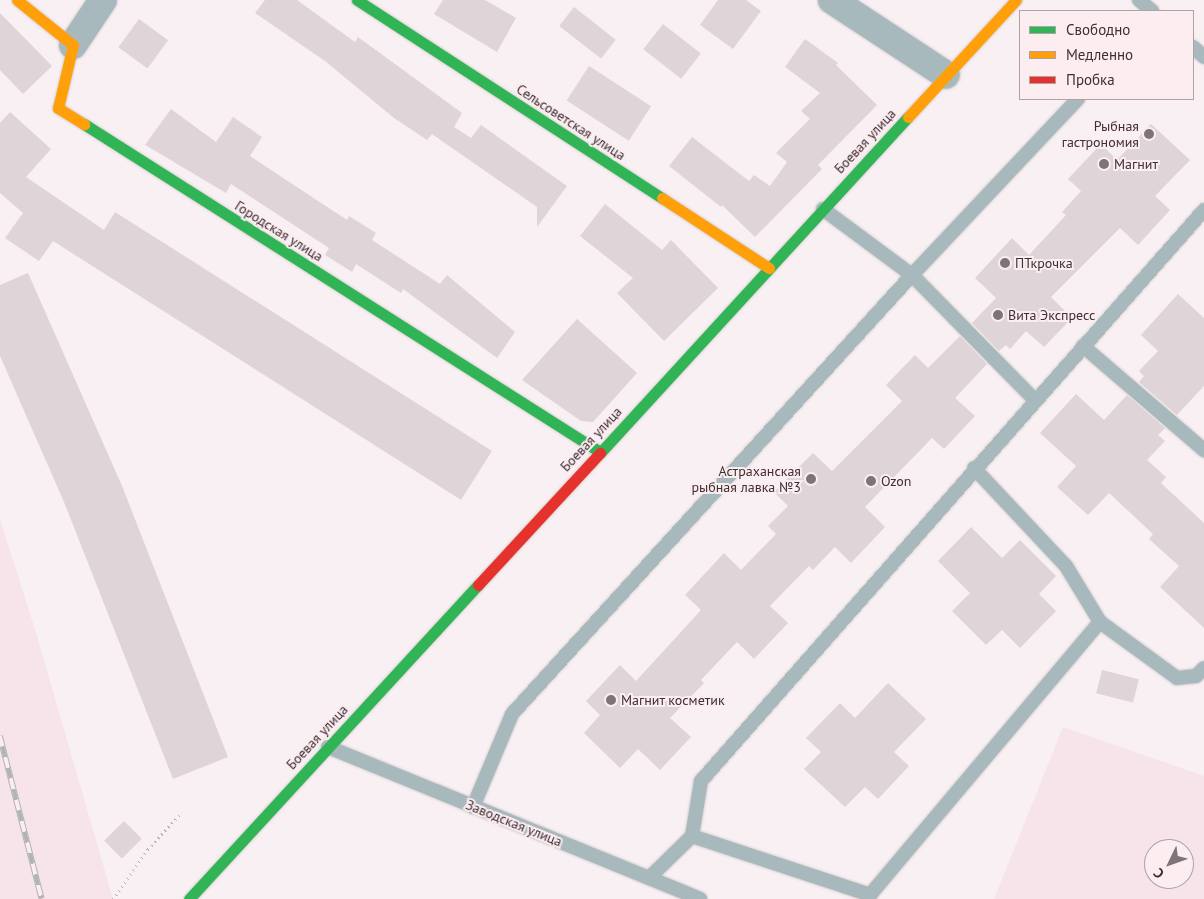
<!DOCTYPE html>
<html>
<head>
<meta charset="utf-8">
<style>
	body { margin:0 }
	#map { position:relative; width:1204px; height:899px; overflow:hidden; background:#f8f0f2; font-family:"PT Sans",sans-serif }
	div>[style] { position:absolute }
	.built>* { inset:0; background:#f7e4ea }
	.building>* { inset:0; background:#dfd4d7; transform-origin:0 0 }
	.path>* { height:3px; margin-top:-1.5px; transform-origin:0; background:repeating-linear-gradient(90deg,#a9b3b6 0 1px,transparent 0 5px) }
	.roads { filter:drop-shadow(0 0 1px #d6ced0) drop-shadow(0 0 1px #d6ced0) }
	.lane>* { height:14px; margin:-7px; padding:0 7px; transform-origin:7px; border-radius:7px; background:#a8b9bd }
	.street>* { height:28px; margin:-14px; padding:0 14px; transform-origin:14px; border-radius:14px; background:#a8b9bd }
	.fast>* { height:11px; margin:-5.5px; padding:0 5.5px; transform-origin:5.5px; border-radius:5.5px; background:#30b455 }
	.slow>* { height:11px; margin:-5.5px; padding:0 5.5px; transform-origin:5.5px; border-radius:5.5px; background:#ff9f0a }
	.jam>* { height:11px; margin:-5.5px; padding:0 5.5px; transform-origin:5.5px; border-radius:5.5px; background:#e5322d }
	.rail>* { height:5.5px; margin-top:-2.75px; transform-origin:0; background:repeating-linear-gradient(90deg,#fcedf1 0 11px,#b1b4b7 0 22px); box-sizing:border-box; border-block:1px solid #b1b4b7 }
	.dots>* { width:14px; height:14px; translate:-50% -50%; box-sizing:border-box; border:2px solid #fcedf1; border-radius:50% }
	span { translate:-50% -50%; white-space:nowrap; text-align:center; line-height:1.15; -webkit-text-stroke:4px #fcedf1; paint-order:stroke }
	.street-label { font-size:14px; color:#3d2f33 }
	.poi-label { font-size:14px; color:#3d2f33 }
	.right { translate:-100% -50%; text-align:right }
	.left { translate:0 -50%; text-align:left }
	.legend { position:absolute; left:1019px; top:10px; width:175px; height:90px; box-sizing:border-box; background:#fcedf1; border:1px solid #b0a1a5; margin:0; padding:6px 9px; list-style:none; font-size:15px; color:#3d2f33 }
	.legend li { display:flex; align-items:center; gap:10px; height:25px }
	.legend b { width:25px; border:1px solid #b0a1a5 }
	.north { position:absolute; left:1144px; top:839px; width:50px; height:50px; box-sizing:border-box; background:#fcedf1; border:1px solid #b0a1a5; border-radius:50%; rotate:228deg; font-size:14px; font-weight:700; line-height:20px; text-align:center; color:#3d2f33 }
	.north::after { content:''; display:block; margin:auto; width:18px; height:22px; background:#7e7376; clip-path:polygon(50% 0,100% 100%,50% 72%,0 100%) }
</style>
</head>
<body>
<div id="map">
	<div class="built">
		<i style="clip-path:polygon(0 519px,37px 636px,113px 899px,0 899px)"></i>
		<i style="clip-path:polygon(evenodd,1063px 727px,1204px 776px,1204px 899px,994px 899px,1063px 727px,1154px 849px,1184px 849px,1184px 879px,1154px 879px,1154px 849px)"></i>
	</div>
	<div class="building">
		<i style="clip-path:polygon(265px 0,297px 0,355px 42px,358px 37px,462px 113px,454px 127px,471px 138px,481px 125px,567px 186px,537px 227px,537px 207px,432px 134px,427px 140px,394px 118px,325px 61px,255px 13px)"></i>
		<i style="clip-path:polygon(443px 0,485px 0,516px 18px,497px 52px,434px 14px)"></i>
		<i style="clip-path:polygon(718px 0,746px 0,761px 11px,733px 49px,700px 25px)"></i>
		<i style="left:574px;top:7px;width:53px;height:24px;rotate:38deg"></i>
		<i style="clip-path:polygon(0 13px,52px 66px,23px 94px,0 70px)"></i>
		<i style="left:139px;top:19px;width:36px;height:35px;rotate:36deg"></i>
		<i style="left:663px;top:24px;width:48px;height:32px;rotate:38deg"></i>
		<i style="clip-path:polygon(805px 39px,838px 63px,836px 65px,877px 105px,818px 165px,822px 169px,755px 237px,722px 205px,721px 207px,669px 166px,692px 137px,749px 181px,754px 175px,770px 186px,787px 162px,776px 153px,810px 119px,801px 111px,820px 93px,785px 67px)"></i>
		<i style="left:589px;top:66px;width:74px;height:41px;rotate:33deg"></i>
		<i style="clip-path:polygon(171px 109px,216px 142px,233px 117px,262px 137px,250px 156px,347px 220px,349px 216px,376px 233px,372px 240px,440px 284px,447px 275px,515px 332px,497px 358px,403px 289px,401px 293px,356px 264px,352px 272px,325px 255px,329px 248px,231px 184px,226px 193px,147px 146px,145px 145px)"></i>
		<i style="clip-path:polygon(10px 112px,51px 149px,26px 177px,104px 230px,115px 212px,492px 451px,461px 500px,53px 241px,39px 261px,5px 238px,23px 213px,0 193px,0 123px)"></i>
		<i style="clip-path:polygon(1151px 124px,1190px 160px,1155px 196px,1170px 210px,1138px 245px,1120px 228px,1051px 297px,1072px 318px,1044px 347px,1026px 331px,1010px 349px,1006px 345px,999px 351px,972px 323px,996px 298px,975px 278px,1012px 238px,1029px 255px,1066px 215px,1062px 212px,1081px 191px,1068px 179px,1101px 144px,1117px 160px)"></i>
		<i style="clip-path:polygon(605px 204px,662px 250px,671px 240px,718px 288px,664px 341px,617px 293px,633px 278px,580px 236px)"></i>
		<i style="clip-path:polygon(28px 273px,122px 486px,228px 757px,173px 779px,64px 502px,0 356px,0 285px)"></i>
		<i style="clip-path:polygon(1178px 294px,1204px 318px,1204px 386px,1177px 415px,1139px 382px,1144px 376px,1139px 371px,1158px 351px,1141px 335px)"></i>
		<i style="clip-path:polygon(577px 319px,637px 373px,593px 422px,581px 421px,522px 380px)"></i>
		<i style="clip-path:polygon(960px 336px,987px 364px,955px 398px,975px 416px,944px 449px,932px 438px,865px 507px,885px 527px,851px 563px,835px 547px,813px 570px,809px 566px,770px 606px,788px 623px,754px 659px,737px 642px,701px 680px,704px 683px,670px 718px,691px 737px,660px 770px,638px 749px,620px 768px,584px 733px,600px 715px,586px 701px,620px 665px,636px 681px,701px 610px,685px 595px,724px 553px,741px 570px,776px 534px,768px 526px,788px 506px,774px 492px,813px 453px,832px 471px,902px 401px,886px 385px,915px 355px,928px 368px)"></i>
		<i style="clip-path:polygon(1076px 394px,1104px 420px,1127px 395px,1165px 428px,1158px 435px,1165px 441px,1147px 460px,1166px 477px,1161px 483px,1204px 523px,1204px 628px,1160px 587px,1179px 566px,1149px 539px,1153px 534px,1109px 493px,1088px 515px,1057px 487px,1076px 466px,1040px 433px)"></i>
		<i style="clip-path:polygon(971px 527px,1002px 558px,1020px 540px,1056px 576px,1039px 594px,1056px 611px,1020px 648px,1002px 630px,986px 645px,952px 611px,970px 593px,938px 561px)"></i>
		<i style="left:1102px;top:670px;width:38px;height:24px;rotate:14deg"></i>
		<i style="clip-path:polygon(888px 683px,926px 719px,894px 752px,909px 766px,878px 799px,865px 787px,845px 807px,804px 769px,821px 752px,806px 738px,840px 703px,855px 718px)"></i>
		<i style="left:124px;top:821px;width:25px;height:28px;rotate:45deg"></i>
	</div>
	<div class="path">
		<i style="left:113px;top:899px;width:61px;rotate:-55deg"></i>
		<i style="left:148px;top:849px;width:50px;rotate:-47.4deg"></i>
	</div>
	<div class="roads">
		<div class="lane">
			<i style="left:1139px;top:0;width:17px;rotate:40deg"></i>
			<i style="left:1193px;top:47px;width:15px;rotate:42deg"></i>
			<i style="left:823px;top:209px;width:111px;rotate:36.6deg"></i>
			<i style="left:912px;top:275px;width:175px;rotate:45.5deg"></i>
			<i style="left:1083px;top:346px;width:160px;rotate:40.7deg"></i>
			<i style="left:974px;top:468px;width:134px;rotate:46.8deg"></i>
			<i style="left:1066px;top:566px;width:66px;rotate:58.7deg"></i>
			<i style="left:1100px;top:622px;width:95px;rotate:36deg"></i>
			<i style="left:1177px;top:678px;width:19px;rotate:-6deg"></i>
			<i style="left:1196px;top:676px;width:11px;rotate:-45deg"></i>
			<i style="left:328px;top:747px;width:402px;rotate:22.2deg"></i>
			<i style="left:473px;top:807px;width:101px;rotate:-67.2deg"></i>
			<i style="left:512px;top:714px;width:594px;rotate:-47.66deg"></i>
			<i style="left:912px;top:275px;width:242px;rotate:-46.7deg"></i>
			<i style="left:692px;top:836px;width:56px;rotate:-80.7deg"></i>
			<i style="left:701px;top:781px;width:761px;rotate:-48.62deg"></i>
			<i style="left:649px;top:878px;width:60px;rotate:-44.3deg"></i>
			<i style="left:692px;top:836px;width:188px;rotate:18.3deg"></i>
			<i style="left:870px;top:895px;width:357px;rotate:-49.9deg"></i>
		</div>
		<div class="street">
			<i style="left:832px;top:0;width:136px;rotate:33.3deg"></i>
			<i style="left:73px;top:45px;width:54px;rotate:-56.3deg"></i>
		</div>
		<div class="fast">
			<i style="left:357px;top:0;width:364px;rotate:33deg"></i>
			<i style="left:84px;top:124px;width:611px;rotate:32.44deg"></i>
			<i style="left:600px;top:453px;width:456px;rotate:-47.5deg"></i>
			<i style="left:189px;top:899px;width:427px;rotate:-47.4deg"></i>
		</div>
		<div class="slow">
			<i style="left:17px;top:0;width:72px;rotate:38.8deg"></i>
			<i style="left:73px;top:45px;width:65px;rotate:103.4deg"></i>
			<i style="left:58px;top:108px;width:31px;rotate:32deg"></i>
			<i style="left:908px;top:117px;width:159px;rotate:-47.3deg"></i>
			<i style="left:662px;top:198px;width:128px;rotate:33.2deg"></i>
		</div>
		<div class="jam">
			<i style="left:478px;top:585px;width:180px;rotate:-47.3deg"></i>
		</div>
	</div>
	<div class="rail">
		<i style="left:0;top:736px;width:168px;rotate:75.6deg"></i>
	</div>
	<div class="dots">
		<i style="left:1149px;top:134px;background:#7e7376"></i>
		<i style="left:1104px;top:164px;background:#7e7376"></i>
		<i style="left:1005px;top:263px;background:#7e7376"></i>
		<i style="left:998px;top:315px;background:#7e7376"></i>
		<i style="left:811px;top:479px;background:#7e7376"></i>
		<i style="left:871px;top:481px;background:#7e7376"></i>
		<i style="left:611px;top:700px;background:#7e7376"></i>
	</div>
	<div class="street-label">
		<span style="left:571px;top:122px;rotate:33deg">Сельсоветская улица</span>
		<span style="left:865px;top:141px;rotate:-47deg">Боевая улица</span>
		<span style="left:279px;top:231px;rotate:32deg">Городская улица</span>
		<span style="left:591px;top:439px;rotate:-47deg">Боевая улица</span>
		<span style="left:317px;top:737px;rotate:-47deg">Боевая улица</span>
		<span style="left:514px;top:823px;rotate:22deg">Заводская улица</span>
	</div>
	<div class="poi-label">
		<span class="right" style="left:1139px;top:134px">Рыбная<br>гастрономия</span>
		<span class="left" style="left:1114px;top:164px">Магнит</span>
		<span class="left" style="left:1015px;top:263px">ПТкрочка</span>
		<span class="left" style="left:1008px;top:315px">Вита Экспресс</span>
		<span class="right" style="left:801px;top:479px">Астраханская<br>рыбная лавка №3</span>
		<span class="left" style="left:881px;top:481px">Ozon</span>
		<span class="left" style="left:621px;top:700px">Магнит косметик</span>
	</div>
	<ul class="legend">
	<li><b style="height:6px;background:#30b455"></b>Свободно</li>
	<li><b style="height:6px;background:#ff9f0a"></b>Медленно</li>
	<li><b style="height:6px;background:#e5322d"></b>Пробка</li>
	</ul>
	<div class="north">С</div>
</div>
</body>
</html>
